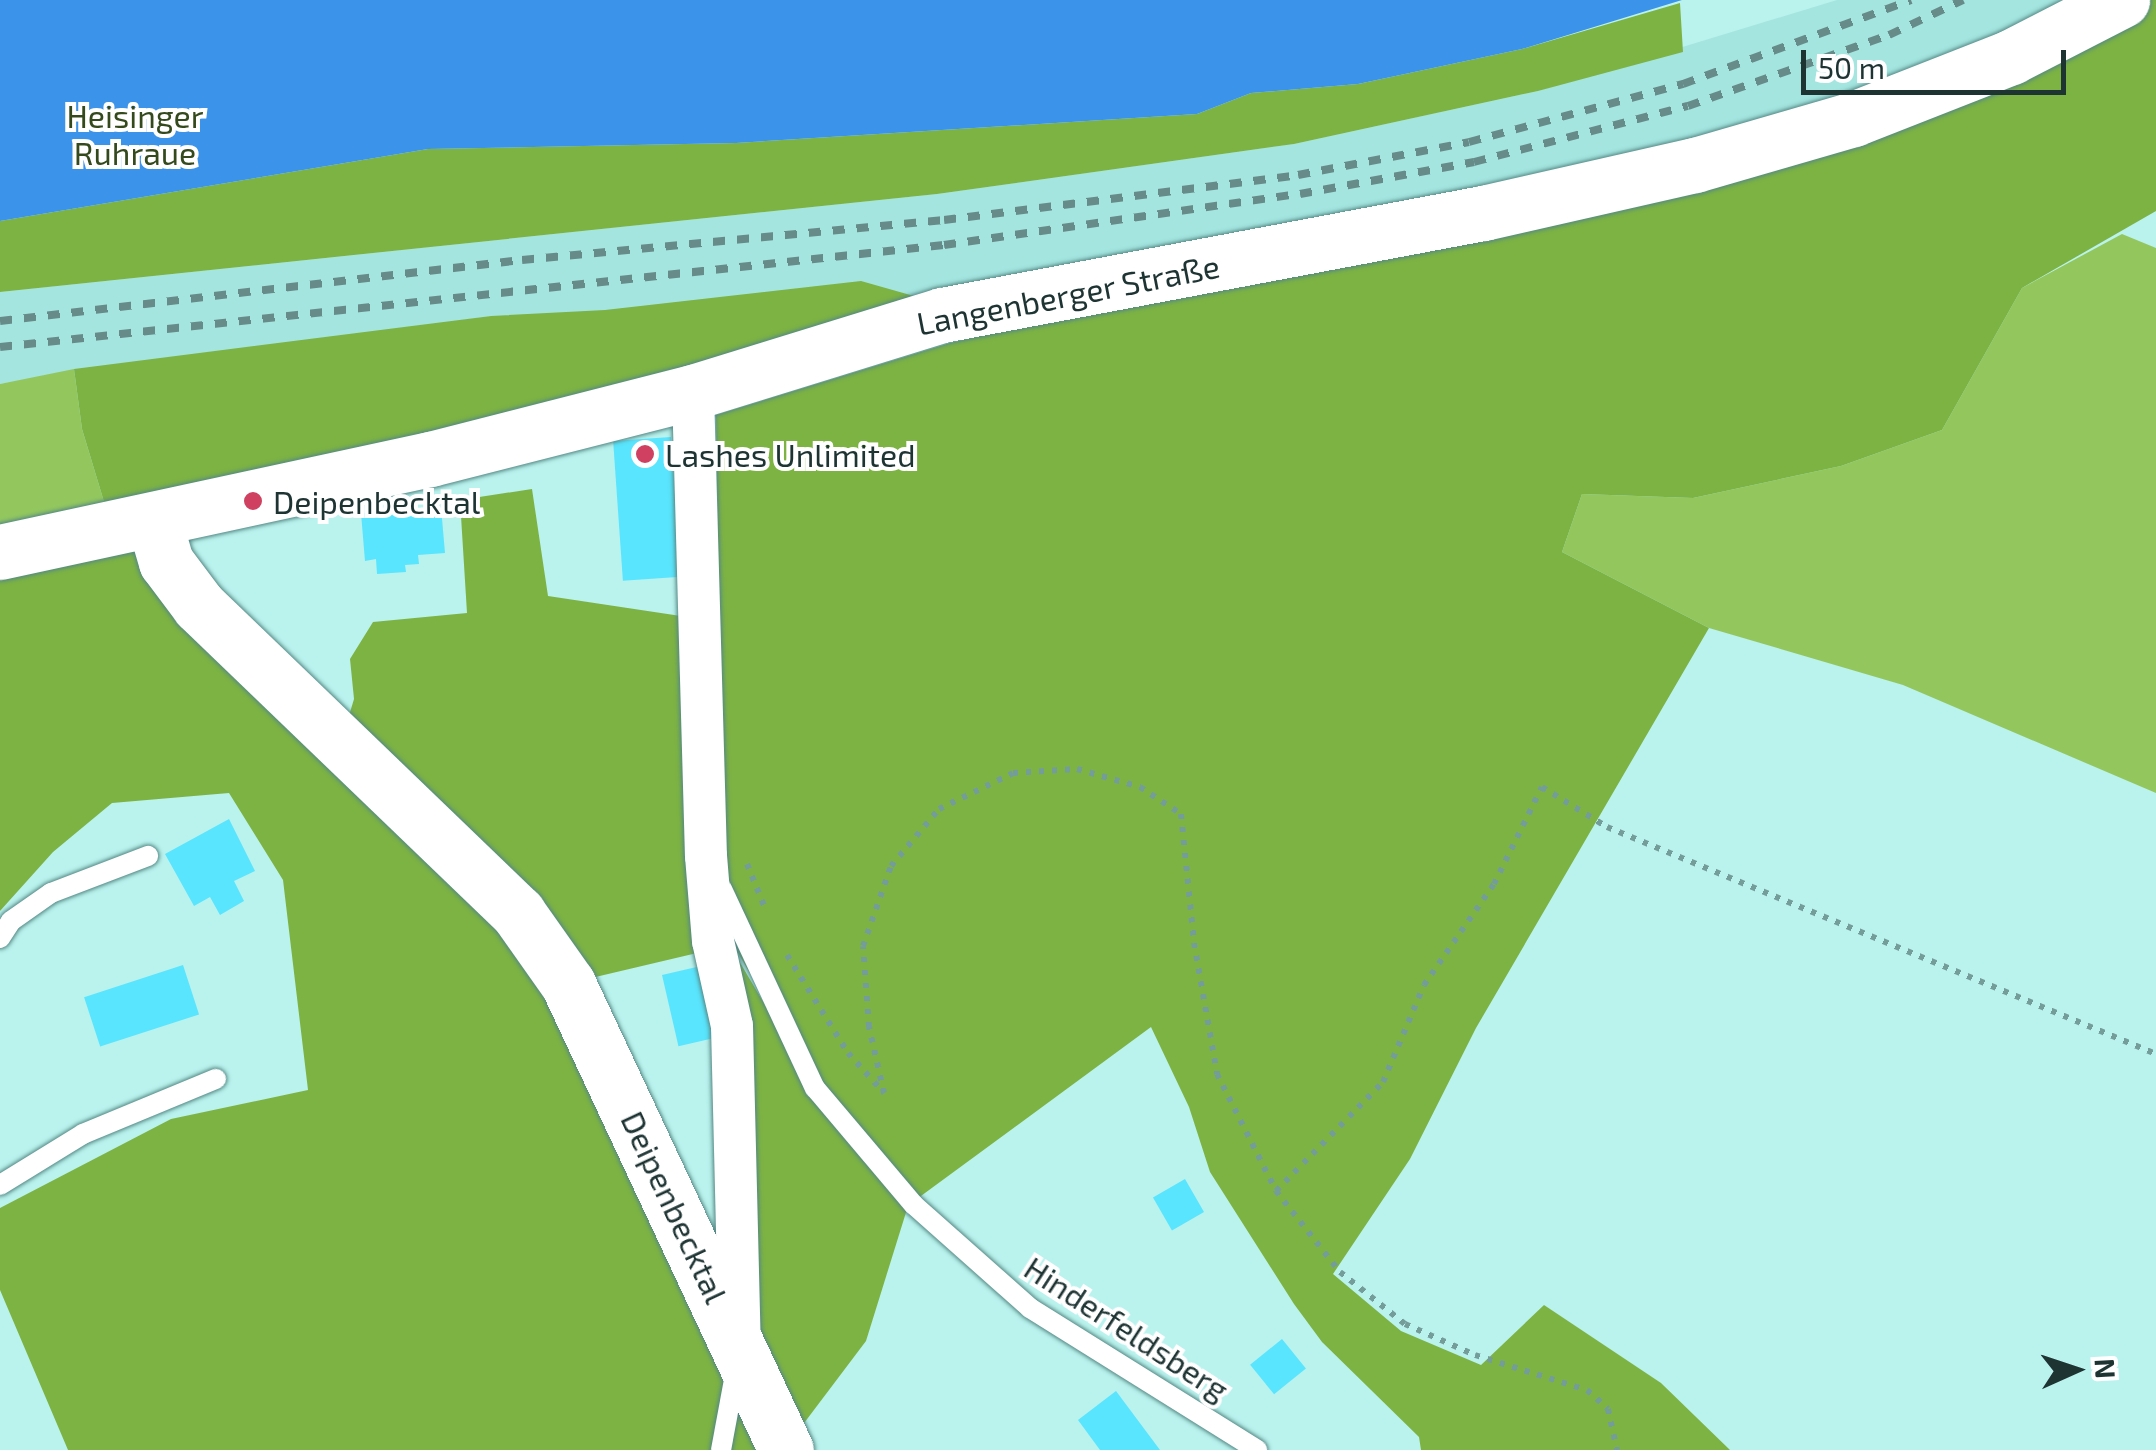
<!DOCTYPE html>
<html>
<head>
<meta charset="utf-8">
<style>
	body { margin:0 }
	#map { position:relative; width:2156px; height:1450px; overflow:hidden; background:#baf2ee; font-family:"Exo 2",sans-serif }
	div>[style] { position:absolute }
	.built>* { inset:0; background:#a4e5e0 }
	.green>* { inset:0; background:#93c75e }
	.forest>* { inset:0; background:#7db343 }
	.water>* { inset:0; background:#3b93ea }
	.building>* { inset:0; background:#59e5fd; transform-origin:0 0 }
	.path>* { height:6px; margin-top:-3px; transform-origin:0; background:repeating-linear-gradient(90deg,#749d9a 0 5px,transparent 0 13px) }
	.roads { filter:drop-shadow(0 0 2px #538884) drop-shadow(0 0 2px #538884) }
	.lane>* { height:20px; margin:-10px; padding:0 10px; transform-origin:10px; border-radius:10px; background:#fff }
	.street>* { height:42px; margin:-21px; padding:0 21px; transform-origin:21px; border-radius:21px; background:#fff }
	.secondary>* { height:55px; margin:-27.5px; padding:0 27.5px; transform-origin:27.5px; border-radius:27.5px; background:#fff }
	.rail>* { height:8px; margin-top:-4px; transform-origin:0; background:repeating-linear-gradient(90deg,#668b89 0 12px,transparent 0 24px) }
	.dots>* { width:28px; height:28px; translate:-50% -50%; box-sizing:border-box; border:5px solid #fff; border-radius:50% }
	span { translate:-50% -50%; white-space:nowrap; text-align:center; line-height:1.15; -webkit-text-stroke:8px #fff; paint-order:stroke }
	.park-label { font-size:32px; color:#344a1d }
	.street-label { font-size:32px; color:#1e3433 }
	.poi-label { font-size:32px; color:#1e3433 }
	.left { translate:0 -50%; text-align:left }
	.north { position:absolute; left:2026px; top:1320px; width:100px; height:100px; -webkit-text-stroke:8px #fff; paint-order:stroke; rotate:87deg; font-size:28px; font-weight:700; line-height:40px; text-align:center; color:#1e3433 }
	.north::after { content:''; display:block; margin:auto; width:35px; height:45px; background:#1e3433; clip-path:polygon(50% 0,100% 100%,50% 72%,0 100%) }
	.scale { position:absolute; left:1801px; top:50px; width:265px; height:45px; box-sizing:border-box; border:5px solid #1e3433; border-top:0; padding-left:12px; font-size:30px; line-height:35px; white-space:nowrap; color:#1e3433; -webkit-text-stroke:8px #fff; paint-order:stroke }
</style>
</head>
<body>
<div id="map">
	<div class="built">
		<i style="clip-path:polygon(1837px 0,2101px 0,1849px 109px,942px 304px,491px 316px,0 384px,0 292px,937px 194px,1294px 144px,1538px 91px)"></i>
	</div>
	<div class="green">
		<i style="clip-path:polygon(2122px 234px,2156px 248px,2156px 793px,1903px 685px,1709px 628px,1562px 552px,1582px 494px,1693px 498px,1841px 466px,1942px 430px,2022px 288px)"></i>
		<i style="clip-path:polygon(74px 369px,82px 429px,108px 515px,0 533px,0 384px)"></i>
	</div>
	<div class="forest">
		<i style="clip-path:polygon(2138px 0,2156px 0,2156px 211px,2022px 288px,1942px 430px,1841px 466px,1693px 498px,1582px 494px,1562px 552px,1709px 628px,1476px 1028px,1410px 1159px,1333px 1274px,1401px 1331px,1481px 1365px,1544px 1305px,1661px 1383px,1730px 1450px,1421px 1450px,1419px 1437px,1322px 1342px,1294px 1304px,1210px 1172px,1189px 1107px,1151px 1027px,910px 1204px,816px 1086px,707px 900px,719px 619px,716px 415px,950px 343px,1481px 220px)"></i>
		<i style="clip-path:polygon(1680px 3px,1683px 52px,1538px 91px,1294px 144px,937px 194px,0 292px,0 221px,428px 149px,736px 143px,1197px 114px,1251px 93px,1358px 84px,1522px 49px)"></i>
		<i style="clip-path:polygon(861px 281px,942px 304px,108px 515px,82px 429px,74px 369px,491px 316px,605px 310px)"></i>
		<i style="clip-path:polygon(532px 489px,548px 596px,694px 618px,714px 949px,570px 983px,342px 739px,354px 699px,350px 659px,373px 622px,467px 613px,460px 500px)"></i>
		<i style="clip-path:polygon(153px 523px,518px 915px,783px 1450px,68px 1450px,0 1290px,0 1208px,171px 1119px,308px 1090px,283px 880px,229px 793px,112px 803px,53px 852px,0 911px,0 549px)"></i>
		<i style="clip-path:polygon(709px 910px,814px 1088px,908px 1206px,866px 1341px,786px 1447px,732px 1327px)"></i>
	</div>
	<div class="water">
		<i style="clip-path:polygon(0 0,1682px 0,1522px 49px,1358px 84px,1251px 93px,1197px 114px,736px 143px,428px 149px,0 221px)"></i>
	</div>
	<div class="building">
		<i style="left:671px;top:437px;width:140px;height:58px;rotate:86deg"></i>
		<i style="clip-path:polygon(441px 507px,445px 553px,418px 555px,419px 564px,405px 565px,406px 572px,377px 574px,376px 559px,365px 561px,361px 513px)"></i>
		<i style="clip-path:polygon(229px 819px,255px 871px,234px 881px,244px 901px,220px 915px,210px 897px,194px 906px,165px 854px)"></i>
		<i style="left:183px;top:965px;width:52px;height:104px;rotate:72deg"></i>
		<i style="left:701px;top:966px;width:73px;height:40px;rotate:77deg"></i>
		<i style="left:1185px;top:1179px;width:38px;height:37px;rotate:60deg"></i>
		<i style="left:1282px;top:1339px;width:38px;height:41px;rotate:51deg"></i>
		<i style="clip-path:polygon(1116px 1391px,1160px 1450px,1100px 1450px,1078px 1420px)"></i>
	</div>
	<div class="path">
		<i style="left:747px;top:864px;width:48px;rotate:67.8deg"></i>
		<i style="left:787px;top:955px;width:115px;rotate:58.1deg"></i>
		<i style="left:848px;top:1053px;width:54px;rotate:48deg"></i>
		<i style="left:884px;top:1093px;width:68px;rotate:-102.8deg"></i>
		<i style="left:869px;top:1027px;width:81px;rotate:-94.2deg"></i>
		<i style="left:863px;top:946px;width:85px;rotate:-70.7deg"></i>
		<i style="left:891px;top:866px;width:75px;rotate:-49.9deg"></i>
		<i style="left:939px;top:809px;width:82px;rotate:-25.9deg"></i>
		<i style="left:1013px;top:773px;width:64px;rotate:-3.6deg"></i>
		<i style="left:1077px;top:769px;width:66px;rotate:15.9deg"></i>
		<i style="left:1140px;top:787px;width:49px;rotate:33.4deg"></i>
		<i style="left:1181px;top:814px;width:130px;rotate:84.2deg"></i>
		<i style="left:1194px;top:943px;width:133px;rotate:80deg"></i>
		<i style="left:1217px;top:1074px;width:131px;rotate:63.2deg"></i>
		<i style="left:1276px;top:1191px;width:103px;rotate:51.7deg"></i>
		<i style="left:1340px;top:1272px;width:83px;rotate:38.7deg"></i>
		<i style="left:1405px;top:1324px;width:77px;rotate:23.9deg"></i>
		<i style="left:1475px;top:1355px;width:117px;rotate:17.4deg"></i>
		<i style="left:1587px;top:1390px;width:28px;rotate:42deg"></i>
		<i style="left:1608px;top:1409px;width:42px;rotate:77.6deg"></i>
		<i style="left:1276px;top:1191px;width:153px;rotate:-45.5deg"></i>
		<i style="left:1383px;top:1082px;width:105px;rotate:-67.1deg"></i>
		<i style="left:1424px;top:985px;width:123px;rotate:-55.3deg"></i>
		<i style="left:1494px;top:884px;width:108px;rotate:-63.7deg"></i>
		<i style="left:1542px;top:787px;width:76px;rotate:31.6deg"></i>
		<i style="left:1607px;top:827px;width:594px;rotate:22.46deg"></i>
	</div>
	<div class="roads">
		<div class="lane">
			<i style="left:722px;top:889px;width:220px;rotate:65deg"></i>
			<i style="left:815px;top:1088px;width:153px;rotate:49.8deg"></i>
			<i style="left:914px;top:1205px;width:155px;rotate:41.6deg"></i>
			<i style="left:1030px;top:1308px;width:268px;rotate:32deg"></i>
			<i style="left:0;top:938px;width:20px;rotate:-57deg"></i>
			<i style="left:11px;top:921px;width:49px;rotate:-35deg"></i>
			<i style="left:51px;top:893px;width:104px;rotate:-20.9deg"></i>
			<i style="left:0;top:1185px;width:97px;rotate:-31.6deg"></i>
			<i style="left:83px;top:1134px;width:144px;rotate:-22.5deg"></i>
			<i style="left:721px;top:1450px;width:82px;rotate:-79.5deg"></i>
		</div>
		<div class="street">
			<i style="left:693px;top:392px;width:464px;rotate:88.4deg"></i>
			<i style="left:706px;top:856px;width:85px;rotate:85.3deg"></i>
			<i style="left:713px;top:941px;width:87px;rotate:77.4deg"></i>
			<i style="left:732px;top:1026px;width:317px;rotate:88.6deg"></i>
		</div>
		<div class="secondary">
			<i style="left:154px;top:521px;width:43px;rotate:73.7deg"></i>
			<i style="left:166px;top:562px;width:55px;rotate:53.1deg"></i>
			<i style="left:199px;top:606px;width:443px;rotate:43.9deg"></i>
			<i style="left:518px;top:913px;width:87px;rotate:54.8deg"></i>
			<i style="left:568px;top:984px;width:514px;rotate:64.93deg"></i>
			<i style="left:0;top:552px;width:440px;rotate:-12.2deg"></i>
			<i style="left:430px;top:459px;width:271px;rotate:-14.3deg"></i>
			<i style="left:693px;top:392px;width:261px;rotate:-17.2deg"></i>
			<i style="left:942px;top:315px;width:551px;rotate:-10.68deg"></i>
			<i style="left:1483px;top:213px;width:217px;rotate:-12.8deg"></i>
			<i style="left:1695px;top:165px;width:165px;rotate:-16.2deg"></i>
			<i style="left:1853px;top:119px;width:170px;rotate:-21.4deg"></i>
			<i style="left:2011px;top:57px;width:125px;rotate:-27.2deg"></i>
		</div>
	</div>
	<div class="rail">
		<i style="left:0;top:321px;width:526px;rotate:-6.67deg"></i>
		<i style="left:522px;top:260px;width:424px;rotate:-5.4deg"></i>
		<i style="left:944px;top:220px;width:357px;rotate:-7.2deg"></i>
		<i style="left:1298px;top:175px;width:174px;rotate:-10.9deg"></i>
		<i style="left:1469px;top:142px;width:222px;rotate:-15.2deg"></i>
		<i style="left:1683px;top:84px;width:243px;rotate:-20.2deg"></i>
		<i style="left:0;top:347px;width:949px;rotate:-6.17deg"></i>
		<i style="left:944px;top:245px;width:360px;rotate:-8.2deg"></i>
		<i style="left:1300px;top:194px;width:177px;rotate:-10.4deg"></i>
		<i style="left:1474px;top:162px;width:221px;rotate:-14.7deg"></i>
		<i style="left:1688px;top:106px;width:213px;rotate:-19.5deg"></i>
		<i style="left:1889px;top:35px;width:82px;rotate:-25.3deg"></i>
	</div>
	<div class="dots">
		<i style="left:645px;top:454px;background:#cf4061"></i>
		<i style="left:253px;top:501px;background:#cf4061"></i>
	</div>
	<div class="park-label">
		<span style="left:135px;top:134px">Heisinger<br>Ruhraue</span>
	</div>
	<div class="street-label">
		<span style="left:1068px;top:294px;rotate:-11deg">Langenberger Straße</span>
		<span style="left:675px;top:1207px;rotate:65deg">Deipenbecktal</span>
		<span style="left:1127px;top:1328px;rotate:33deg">Hinderfeldsberg</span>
	</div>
	<div class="poi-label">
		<span class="left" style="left:665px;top:454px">Lashes Unlimited</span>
		<span class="left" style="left:273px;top:501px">Deipenbecktal</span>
	</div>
	<div class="north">N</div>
	<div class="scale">50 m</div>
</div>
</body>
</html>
